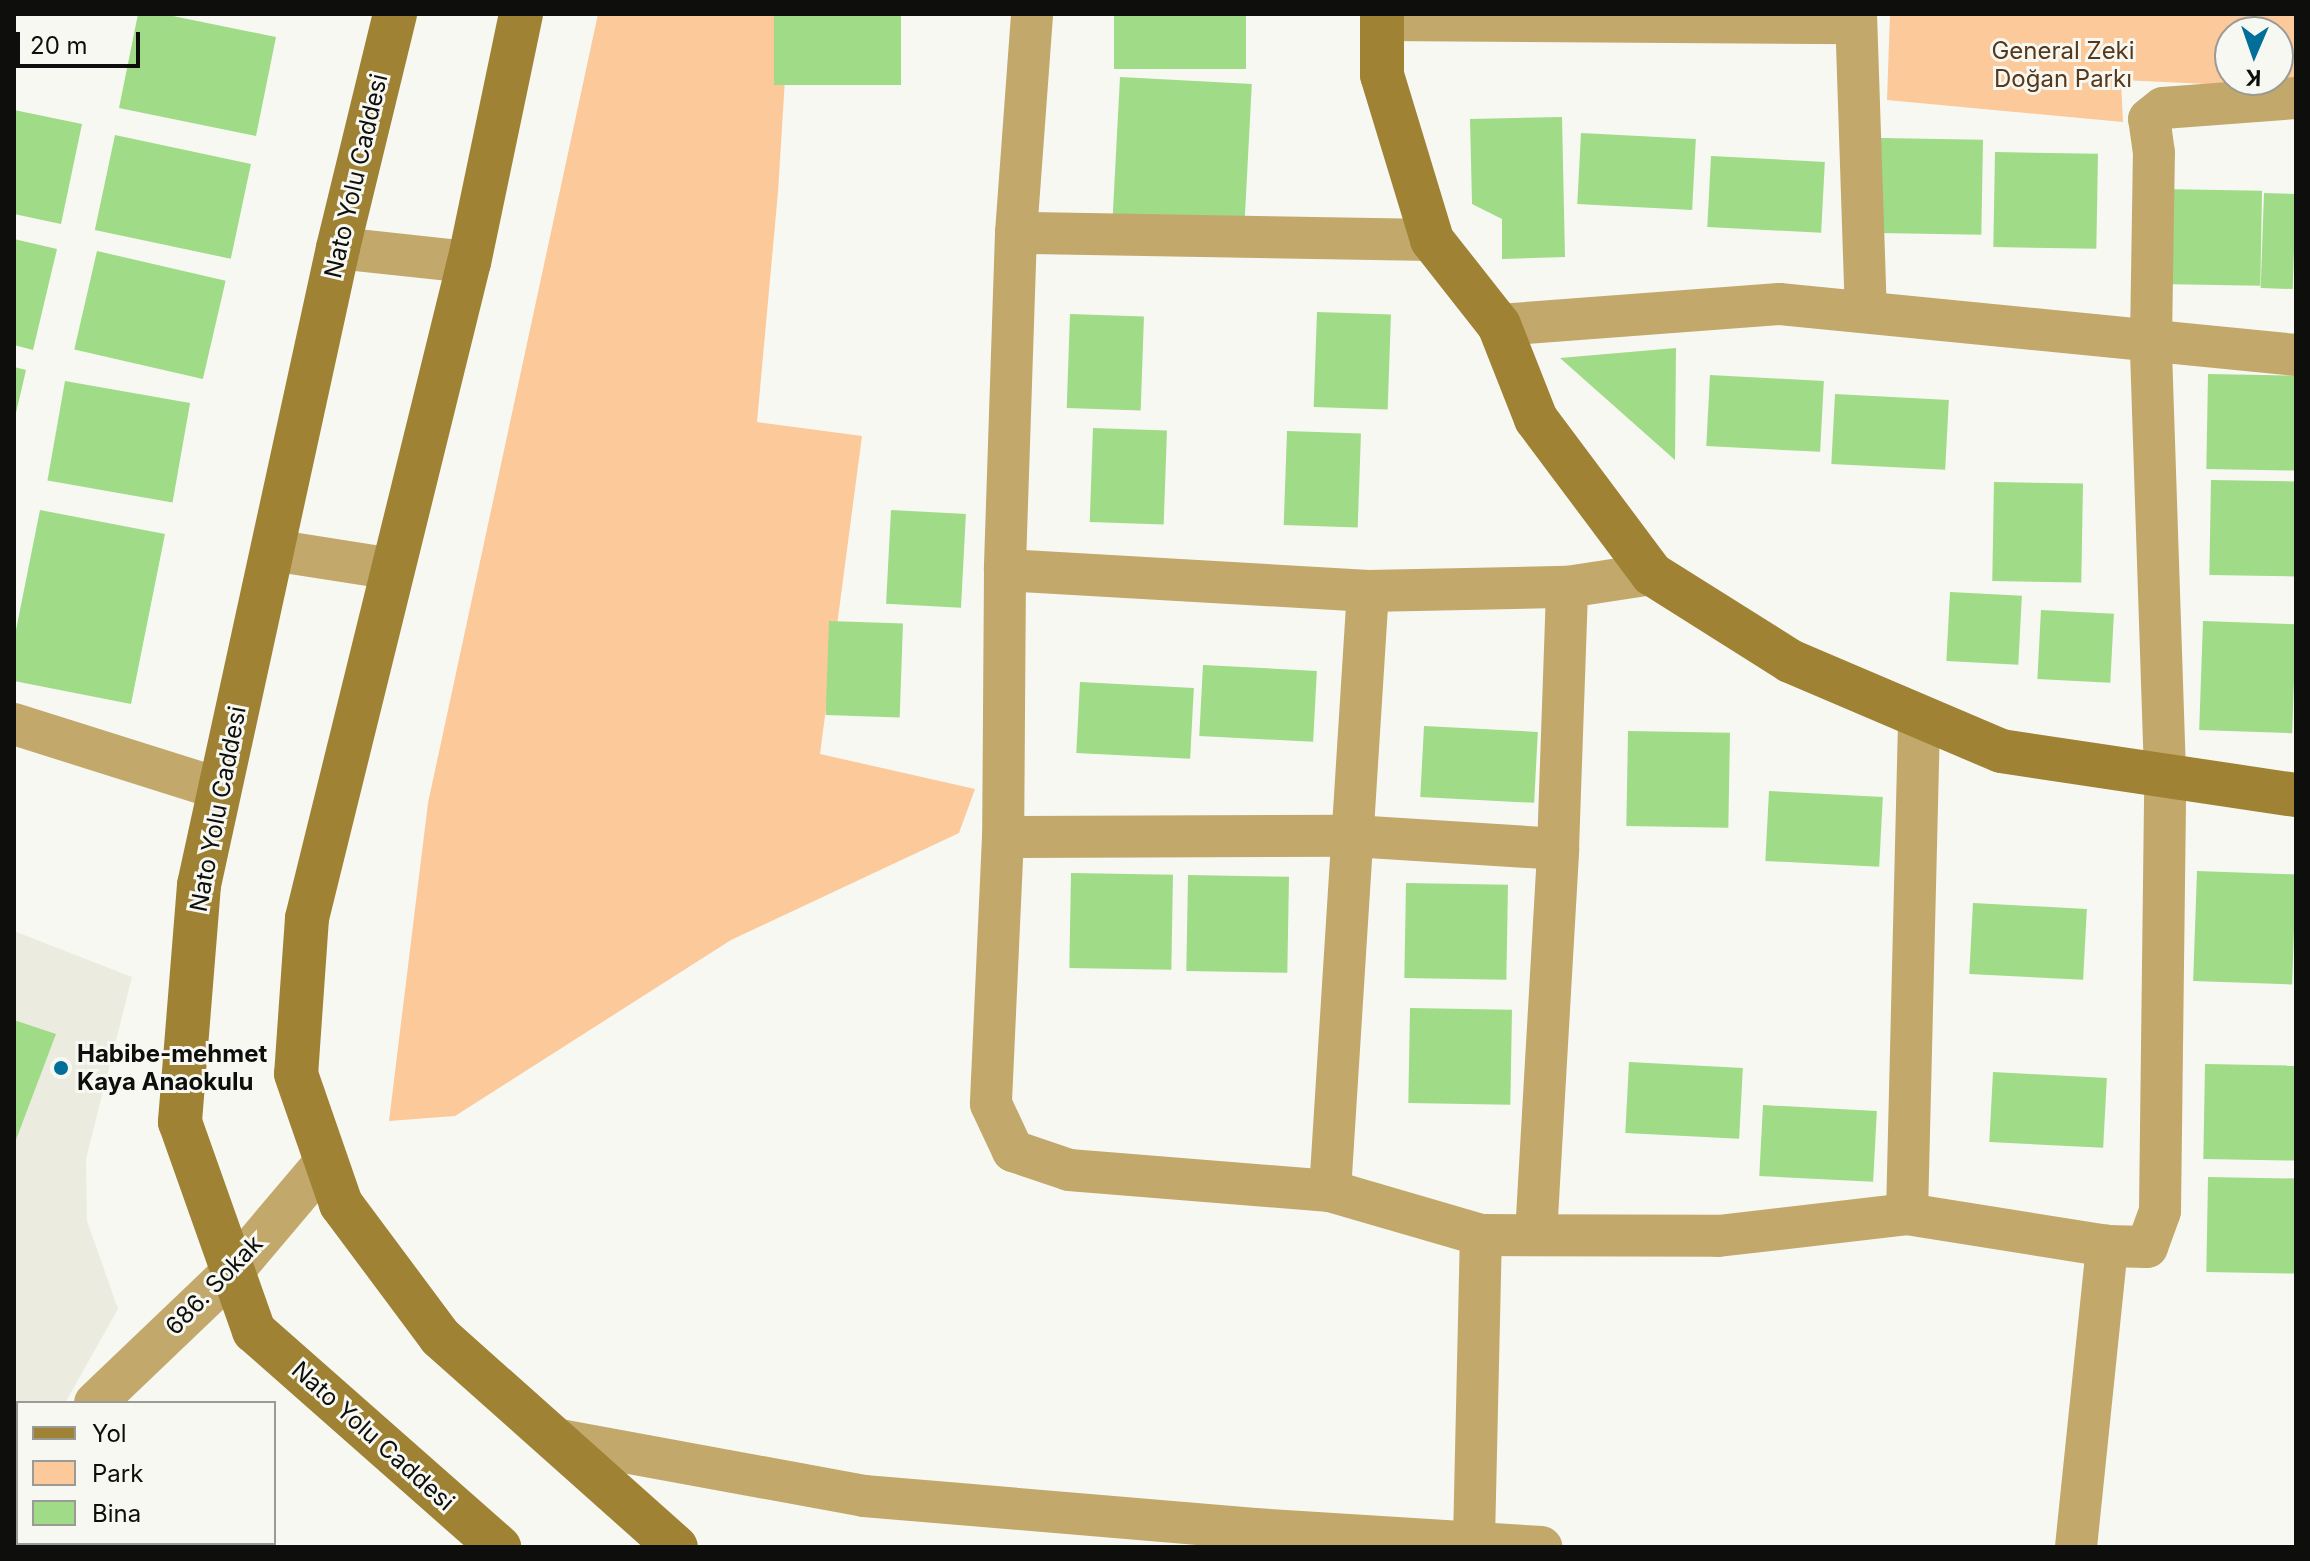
<!DOCTYPE html>
<html>
<head>
<meta charset="utf-8">
<style>
	body { margin:0 }
	#map { position:relative; width:2310px; height:1561px; overflow:hidden; background:#f7f8f2; font-family:Inter,sans-serif }
	div>[style] { position:absolute }
	.built>* { inset:0; background:#ebecdf }
	.green>* { inset:0; background:#fcc99b }
	.building>* { inset:0; background:#a0db87; transform-origin:0 0 }
	.street>* { height:42px; margin:-21px; padding:0 21px; transform-origin:21px; border-radius:21px; background:#c2a86b }
	.secondary>* { height:44px; margin:-22px; padding:0 22px; transform-origin:22px; border-radius:22px; background:#a08234 }
	.dots>* { width:22px; height:22px; translate:-50% -50%; box-sizing:border-box; border:4px solid #f7f8f2; border-radius:50% }
	span { translate:-50% -50%; white-space:nowrap; text-align:center; line-height:1.15; -webkit-text-stroke:6px #f7f8f2; paint-order:stroke }
	.park-label { font-size:24px; color:#58381a }
	.street-label { font-size:24px; color:#0e0e0c }
	.poi-label { font-size:24px; color:#0e0e0c; font-weight:700 }
	.left { translate:0 -50%; text-align:left }
	.frame { position:absolute; inset:0; border:16px solid #0e0e0c; pointer-events:none }
	.legend { position:absolute; left:16px; top:1401px; width:260px; height:144px; box-sizing:border-box; background:#f7f8f2; border:2px solid #9a9a96; margin:0; padding:10px 14px; list-style:none; font-size:24px; color:#0e0e0c }
	.legend li { display:flex; align-items:center; gap:16px; height:40px }
	.legend b { width:40px; border:2px solid #9a9a96 }
	.north { position:absolute; left:2214px; top:16px; width:80px; height:80px; box-sizing:border-box; background:#f7f8f2; border:2px solid #9a9a96; border-radius:50%; rotate:182deg; font-size:22px; font-weight:700; line-height:32px; text-align:center; color:#0e0e0c }
	.north::after { content:''; display:block; margin:auto; width:28px; height:36px; background:#026e9a; clip-path:polygon(50% 0,100% 100%,50% 72%,0 100%) }
	.scale { position:absolute; left:16px; top:32px; width:124px; height:36px; box-sizing:border-box; border:4px solid #0e0e0c; border-top:0; padding-left:10px; font-size:24px; line-height:28px; white-space:nowrap; color:#0e0e0c; -webkit-text-stroke:6px #f7f8f2; paint-order:stroke }
</style>
</head>
<body>
<div id="map">
	<div class="built">
		<i style="clip-path:polygon(14px 931px,132px 977px,86px 1159px,87px 1221px,118px 1309px,65px 1403px,18px 1403px,18px 1485px,14px 1492px)"></i>
	</div>
	<div class="green">
		<i style="clip-path:polygon(598px 14px,789px 14px,778px 192px,757px 422px,862px 436px,820px 754px,975px 789px,959px 833px,731px 940px,455px 1116px,389px 1121px,428px 803px)"></i>
		<i style="clip-path:polygon(evenodd,1890px 14px,2296px 14px,2296px 88px,2121px 80px,2123px 122px,1887px 100px,1890px 14px,2230px 32px,2278px 32px,2278px 80px,2230px 80px,2230px 32px)"></i>
	</div>
	<div class="building">
		<i style="clip-path:polygon(138px 14px,163px 14px,276px 37px,256px 136px,119px 108px)"></i>
		<i style="left:774px;top:14px;width:127px;height:71px"></i>
		<i style="left:1114px;top:14px;width:132px;height:55px"></i>
		<i style="left:1120px;top:77px;width:132px;height:137px;rotate:3deg"></i>
		<i style="clip-path:polygon(14px 110px,82px 124px,61px 224px,14px 214px)"></i>
		<i style="clip-path:polygon(1562px 117px,1565px 257px,1502px 259px,1502px 219px,1472px 204px,1470px 119px)"></i>
		<i style="left:1581px;top:133px;width:115px;height:71px;rotate:3deg"></i>
		<i style="left:115px;top:135px;width:139px;height:97px;rotate:12deg"></i>
		<i style="left:1881px;top:138px;width:102px;height:95px;rotate:1deg"></i>
		<i style="left:1995px;top:152px;width:103px;height:95px;rotate:1deg"></i>
		<i style="left:1711px;top:156px;width:114px;height:71px;rotate:3deg"></i>
		<i style="left:2160px;top:189px;width:102px;height:95px;rotate:1deg"></i>
		<i style="left:2264px;top:193px;width:32px;height:95px;rotate:2deg"></i>
		<i style="clip-path:polygon(14px 239px,57px 249px,33px 350px,14px 345px)"></i>
		<i style="left:97px;top:251px;width:132px;height:101px;rotate:13deg"></i>
		<i style="left:1317px;top:312px;width:74px;height:95px;rotate:2deg"></i>
		<i style="left:1070px;top:314px;width:74px;height:94px;rotate:2deg"></i>
		<i style="clip-path:polygon(1676px 348px,1675px 460px,1560px 358px)"></i>
		<i style="clip-path:polygon(14px 367px,26px 370px,15px 417px,14px 417px)"></i>
		<i style="left:2208px;top:374px;width:88px;height:95px;rotate:1deg"></i>
		<i style="left:1710px;top:375px;width:114px;height:71px;rotate:3deg"></i>
		<i style="left:65px;top:381px;width:127px;height:101px;rotate:10deg"></i>
		<i style="left:1835px;top:394px;width:114px;height:70px;rotate:3deg"></i>
		<i style="left:1093px;top:428px;width:74px;height:94px;rotate:2deg"></i>
		<i style="left:1287px;top:431px;width:74px;height:94px;rotate:2deg"></i>
		<i style="left:2211px;top:480px;width:85px;height:95px;rotate:1deg"></i>
		<i style="left:1994px;top:482px;width:89px;height:99px;rotate:1deg"></i>
		<i style="clip-path:polygon(40px 510px,165px 534px,131px 704px,14px 681px,14px 640px)"></i>
		<i style="left:891px;top:510px;width:75px;height:94px;rotate:3deg"></i>
		<i style="left:1950px;top:592px;width:72px;height:69px;rotate:3deg"></i>
		<i style="left:2041px;top:610px;width:73px;height:69px;rotate:3deg"></i>
		<i style="left:829px;top:621px;width:74px;height:94px;rotate:2deg"></i>
		<i style="left:2203px;top:621px;width:93px;height:109px;rotate:2deg"></i>
		<i style="left:1203px;top:665px;width:114px;height:71px;rotate:3deg"></i>
		<i style="left:1080px;top:682px;width:114px;height:71px;rotate:3deg"></i>
		<i style="left:1424px;top:726px;width:114px;height:71px;rotate:3deg"></i>
		<i style="left:1628px;top:731px;width:102px;height:95px;rotate:1deg"></i>
		<i style="left:1769px;top:791px;width:114px;height:70px;rotate:3deg"></i>
		<i style="left:2197px;top:871px;width:99px;height:110px;rotate:2deg"></i>
		<i style="left:1071px;top:873px;width:102px;height:95px;rotate:1deg"></i>
		<i style="left:1188px;top:875px;width:101px;height:96px;rotate:1deg"></i>
		<i style="left:1406px;top:883px;width:102px;height:95px;rotate:1deg"></i>
		<i style="left:1973px;top:903px;width:114px;height:71px;rotate:3deg"></i>
		<i style="left:1410px;top:1008px;width:102px;height:95px;rotate:1deg"></i>
		<i style="clip-path:polygon(14px 1020px,56px 1034px,14px 1145px)"></i>
		<i style="left:1629px;top:1062px;width:114px;height:71px;rotate:3deg"></i>
		<i style="left:2205px;top:1064px;width:91px;height:95px;rotate:1deg"></i>
		<i style="left:1993px;top:1072px;width:114px;height:70px;rotate:3deg"></i>
		<i style="left:1763px;top:1105px;width:114px;height:71px;rotate:3deg"></i>
		<i style="left:2208px;top:1177px;width:88px;height:95px;rotate:1deg"></i>
		<i style="clip-path:polygon(238px 1543px,267px 1543px,272px 1547px,236px 1547px)"></i>
	</div>
	<div class="street">
		<i style="left:1856px;top:14px;width:298px;rotate:88.1deg"></i>
		<i style="left:1383px;top:20px;width:472px;rotate:0.4deg"></i>
		<i style="left:1016px;top:233px;width:220px;rotate:-85.8deg"></i>
		<i style="left:1432px;top:240px;width:416px;rotate:-179deg"></i>
		<i style="left:1016px;top:233px;width:337px;rotate:91.9deg"></i>
		<i style="left:1005px;top:570px;width:267px;rotate:90.4deg"></i>
		<i style="left:1003px;top:837px;width:267px;rotate:92.6deg"></i>
		<i style="left:991px;top:1104px;width:52px;rotate:64.9deg"></i>
		<i style="left:1013px;top:1151px;width:59px;rotate:18.7deg"></i>
		<i style="left:1069px;top:1170px;width:262px;rotate:4.6deg"></i>
		<i style="left:1330px;top:1191px;width:157px;rotate:16.2deg"></i>
		<i style="left:1481px;top:1235px;width:237px;rotate:0.2deg"></i>
		<i style="left:1718px;top:1236px;width:190px;rotate:-6.6deg"></i>
		<i style="left:1907px;top:1214px;width:203px;rotate:9.1deg"></i>
		<i style="left:2107px;top:1246px;width:40px;rotate:1.4deg"></i>
		<i style="left:2147px;top:1247px;width:38px;rotate:-70deg"></i>
		<i style="left:2160px;top:1211px;width:438px;rotate:-89.3deg"></i>
		<i style="left:2165px;top:773px;width:433px;rotate:-91.9deg"></i>
		<i style="left:2151px;top:340px;width:187px;rotate:-89.1deg"></i>
		<i style="left:2154px;top:153px;width:34px;rotate:-98deg"></i>
		<i style="left:2149px;top:119px;width:18px;rotate:-38deg"></i>
		<i style="left:2163px;top:108px;width:133px;rotate:-4.3deg"></i>
		<i style="left:338px;top:248px;width:132px;rotate:6.1deg"></i>
		<i style="left:1499px;top:325px;width:281px;rotate:-4.3deg"></i>
		<i style="left:1779px;top:304px;width:520px;rotate:5.63deg"></i>
		<i style="left:272px;top:550px;width:122px;rotate:8.9deg"></i>
		<i style="left:1005px;top:570px;width:364px;rotate:3.3deg"></i>
		<i style="left:1368px;top:591px;width:199px;rotate:-1.2deg"></i>
		<i style="left:1567px;top:587px;width:86px;rotate:-8.7deg"></i>
		<i style="left:14px;top:724px;width:216px;rotate:17.5deg"></i>
		<i style="left:1003px;top:837px;width:350px;rotate:-0.2deg"></i>
		<i style="left:1353px;top:836px;width:205px;rotate:3.6deg"></i>
		<i style="left:1330px;top:1191px;width:601px;rotate:-86.38deg"></i>
		<i style="left:1907px;top:1214px;width:496px;rotate:-88.6deg"></i>
		<i style="left:1536px;top:1235px;width:387px;rotate:-86.7deg"></i>
		<i style="left:1558px;top:849px;width:262px;rotate:-88deg"></i>
		<i style="left:95px;top:1403px;width:191px;rotate:-43.7deg"></i>
		<i style="left:233px;top:1271px;width:144px;rotate:-49.8deg"></i>
		<i style="left:554px;top:1439px;width:315px;rotate:10.4deg"></i>
		<i style="left:864px;top:1496px;width:392px;rotate:4.8deg"></i>
		<i style="left:1255px;top:1529px;width:287px;rotate:3.6deg"></i>
		<i style="left:1474px;top:1540px;width:305px;rotate:-88.7deg"></i>
		<i style="left:15px;top:1547px;width:7px;rotate:-63deg"></i>
		<i style="left:2076px;top:1547px;width:303px;rotate:-84.1deg"></i>
	</div>
	<div class="secondary">
		<i style="left:395px;top:14px;width:241px;rotate:103.7deg"></i>
		<i style="left:338px;top:248px;width:652px;rotate:102.31deg"></i>
		<i style="left:199px;top:885px;width:238px;rotate:94.6deg"></i>
		<i style="left:180px;top:1122px;width:222px;rotate:70.5deg"></i>
		<i style="left:254px;top:1331px;width:327px;rotate:41.4deg"></i>
		<i style="left:521px;top:14px;width:253px;rotate:101.8deg"></i>
		<i style="left:469px;top:262px;width:676px;rotate:103.87deg"></i>
		<i style="left:307px;top:918px;width:156px;rotate:94deg"></i>
		<i style="left:296px;top:1074px;width:138px;rotate:70.9deg"></i>
		<i style="left:341px;top:1204px;width:166px;rotate:53.3deg"></i>
		<i style="left:440px;top:1337px;width:316px;rotate:41.7deg"></i>
		<i style="left:1382px;top:14px;width:61px;rotate:90deg"></i>
		<i style="left:1382px;top:75px;width:172px;rotate:73.1deg"></i>
		<i style="left:1432px;top:240px;width:108px;rotate:51.8deg"></i>
		<i style="left:1499px;top:325px;width:101px;rotate:68.5deg"></i>
		<i style="left:1536px;top:419px;width:194px;rotate:53.2deg"></i>
		<i style="left:1652px;top:574px;width:163px;rotate:32.2deg"></i>
		<i style="left:1790px;top:661px;width:229px;rotate:23.1deg"></i>
		<i style="left:2001px;top:751px;width:298px;rotate:8.5deg"></i>
	</div>
	<div class="dots">
		<i style="left:61px;top:1068px;background:#026e9a"></i>
	</div>
	<div class="park-label">
		<span style="left:2063px;top:65px">General Zeki<br>Doğan Parkı</span>
	</div>
	<div class="street-label">
		<span style="left:356px;top:176px;rotate:-77deg">Nato Yolu Caddesi</span>
		<span style="left:218px;top:809px;rotate:-79deg">Nato Yolu Caddesi</span>
		<span style="left:214px;top:1285px;rotate:-46deg">686. Sokak</span>
		<span style="left:373px;top:1436px;rotate:42deg">Nato Yolu Caddesi</span>
	</div>
	<div class="poi-label">
		<span class="left" style="left:77px;top:1068px">Habibe-mehmet<br>Kaya Anaokulu</span>
	</div>
	<div class="frame"></div>
	<ul class="legend">
	<li><b style="height:10px;background:#a08234"></b>Yol</li>
	<li><b style="height:22px;background:#fcc99b"></b>Park</li>
	<li><b style="height:22px;background:#a0db87"></b>Bina</li>
	</ul>
	<div class="north">K</div>
	<div class="scale">20 m</div>
</div>
</body>
</html>
